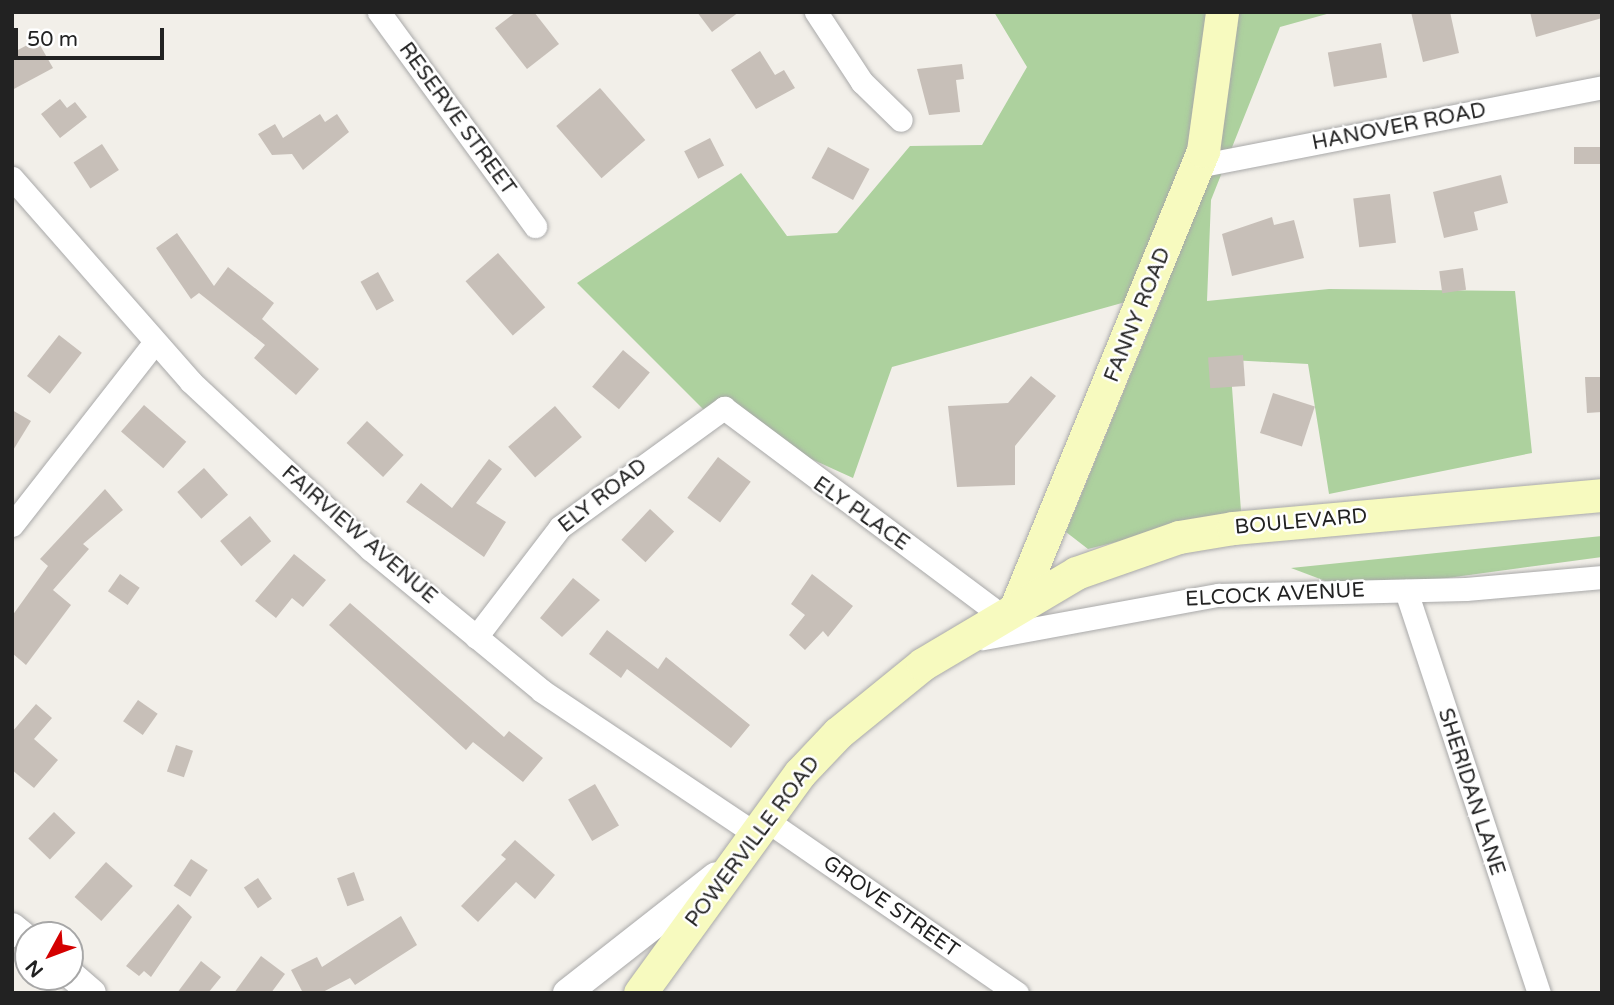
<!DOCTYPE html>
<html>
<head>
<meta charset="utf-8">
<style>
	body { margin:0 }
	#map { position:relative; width:1614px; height:1005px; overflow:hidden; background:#f2efe9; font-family:"Varela Round",sans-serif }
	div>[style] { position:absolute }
	.forest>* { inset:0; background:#add19e }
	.building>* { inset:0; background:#c7bfb8; transform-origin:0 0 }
	.roads { filter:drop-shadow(0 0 2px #a9a9a9) drop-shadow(0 0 2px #a9a9a9) }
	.minor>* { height:23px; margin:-11.5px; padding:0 11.5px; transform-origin:11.5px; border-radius:11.5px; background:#fff }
	.tertiary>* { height:28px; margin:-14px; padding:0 14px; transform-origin:14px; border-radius:14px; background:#fff }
	.secondary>* { height:33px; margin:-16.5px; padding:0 16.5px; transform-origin:16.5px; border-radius:16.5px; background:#f7fabf }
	span { translate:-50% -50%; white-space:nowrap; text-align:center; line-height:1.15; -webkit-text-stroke:5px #fff; paint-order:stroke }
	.street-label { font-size:21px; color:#222 }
	.frame { position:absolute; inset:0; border:14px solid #222; pointer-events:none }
	.north { position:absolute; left:14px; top:921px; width:70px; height:70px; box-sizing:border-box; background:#fff; border:2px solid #a7a7a7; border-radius:50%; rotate:229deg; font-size:19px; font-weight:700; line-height:28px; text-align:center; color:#222 }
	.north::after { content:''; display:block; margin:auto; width:24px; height:32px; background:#d40000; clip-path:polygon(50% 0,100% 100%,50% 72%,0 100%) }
	.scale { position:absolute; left:14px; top:28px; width:150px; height:32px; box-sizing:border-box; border:4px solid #222; border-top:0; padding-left:9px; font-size:21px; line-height:24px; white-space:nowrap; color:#222; -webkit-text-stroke:5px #fff; paint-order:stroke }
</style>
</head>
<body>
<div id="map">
	<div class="forest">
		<i style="clip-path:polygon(994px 12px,1334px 12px,1280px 27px,1211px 200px,1207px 301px,1329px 289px,1515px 291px,1532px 453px,1329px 494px,1308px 364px,1230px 360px,1241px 511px,1088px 549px,1066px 532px,1165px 291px,892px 367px,853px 478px,704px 410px,577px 283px,741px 173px,787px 236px,837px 233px,910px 146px,982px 145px,1027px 67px)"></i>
		<i style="clip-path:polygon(1602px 536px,1602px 557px,1352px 591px,1291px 568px)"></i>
	</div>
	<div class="building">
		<i style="clip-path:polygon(516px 12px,534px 12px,559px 44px,527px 69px,495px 28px)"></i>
		<i style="clip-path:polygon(697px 12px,739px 12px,712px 32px)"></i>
		<i style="clip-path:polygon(1411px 12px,1450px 12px,1459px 53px,1423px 62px)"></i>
		<i style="clip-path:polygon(1530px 12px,1602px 12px,1602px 18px,1536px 37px)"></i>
		<i style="clip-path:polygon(37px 40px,53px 68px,12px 90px,12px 53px)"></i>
		<i style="left:1381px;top:43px;width:35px;height:54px;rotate:80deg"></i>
		<i style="clip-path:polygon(760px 51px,775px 75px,784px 70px,795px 88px,756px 109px,731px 70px)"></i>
		<i style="clip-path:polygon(962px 64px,964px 79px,956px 80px,960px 112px,929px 115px,917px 69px)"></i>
		<i style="left:600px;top:88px;width:69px;height:58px;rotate:49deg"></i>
		<i style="clip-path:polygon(60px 99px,67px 108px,75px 102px,87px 117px,60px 138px,41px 114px)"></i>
		<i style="clip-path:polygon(320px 114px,325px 122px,337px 114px,349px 132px,303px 170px,292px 154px,272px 155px,258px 134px,275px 124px,283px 138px)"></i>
		<i style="left:710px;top:138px;width:31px;height:29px;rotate:63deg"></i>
		<i style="left:102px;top:144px;width:31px;height:34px;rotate:57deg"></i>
		<i style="left:828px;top:147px;width:47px;height:35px;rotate:28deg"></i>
		<i style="left:1602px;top:147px;width:17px;height:28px;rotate:90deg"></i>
		<i style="clip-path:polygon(1501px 175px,1508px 203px,1474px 212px,1478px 230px,1444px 238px,1433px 192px)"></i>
		<i style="left:1390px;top:194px;width:49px;height:37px;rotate:83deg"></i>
		<i style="clip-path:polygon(1272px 217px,1274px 225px,1294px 220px,1304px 258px,1232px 276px,1222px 234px)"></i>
		<i style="clip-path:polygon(177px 233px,214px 286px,228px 267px,274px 303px,262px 319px,319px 369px,296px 395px,254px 358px,265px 345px,199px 293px,191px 299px,156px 248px)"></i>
		<i style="left:498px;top:253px;width:72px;height:43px;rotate:49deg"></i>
		<i style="left:1463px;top:268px;width:22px;height:24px;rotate:82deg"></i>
		<i style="left:378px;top:272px;width:33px;height:20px;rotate:61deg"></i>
		<i style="left:59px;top:335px;width:29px;height:52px;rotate:38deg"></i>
		<i style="left:623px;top:350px;width:35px;height:48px;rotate:40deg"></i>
		<i style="left:1243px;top:355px;width:31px;height:35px;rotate:86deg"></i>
		<i style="clip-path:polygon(1031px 376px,1056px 396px,1015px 446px,1015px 485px,957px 487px,948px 406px,1008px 403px)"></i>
		<i style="clip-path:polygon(1585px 377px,1602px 377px,1602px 412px,1587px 413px)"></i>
		<i style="left:1273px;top:393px;width:44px;height:42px;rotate:18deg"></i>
		<i style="left:144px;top:405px;width:56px;height:35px;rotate:41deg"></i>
		<i style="left:555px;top:406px;width:41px;height:62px;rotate:49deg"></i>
		<i style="clip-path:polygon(12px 410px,31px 421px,12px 452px)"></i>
		<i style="left:367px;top:421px;width:50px;height:30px;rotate:43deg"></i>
		<i style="left:718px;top:457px;width:41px;height:51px;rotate:37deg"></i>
		<i style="clip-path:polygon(489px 459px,502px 469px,476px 503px,506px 522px,484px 557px,406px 502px,421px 483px,452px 508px)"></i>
		<i style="left:204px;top:468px;width:36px;height:36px;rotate:48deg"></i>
		<i style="clip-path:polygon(105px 489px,123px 510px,83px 544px,89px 549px,53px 590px,71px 605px,26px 665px,12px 653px,12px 616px,48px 566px,40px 559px)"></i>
		<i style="left:650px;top:509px;width:33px;height:42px;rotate:43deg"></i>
		<i style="left:250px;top:516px;width:33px;height:39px;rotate:50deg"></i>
		<i style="clip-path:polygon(294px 554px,326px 580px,303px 607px,292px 598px,276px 618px,255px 601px)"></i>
		<i style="left:120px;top:574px;width:24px;height:21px;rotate:35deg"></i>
		<i style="clip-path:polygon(812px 574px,853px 606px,828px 637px,823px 631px,805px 650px,789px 635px,805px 615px,791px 604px)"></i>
		<i style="clip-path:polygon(573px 578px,600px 600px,562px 637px,540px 618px)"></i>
		<i style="clip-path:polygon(350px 603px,504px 737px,509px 731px,543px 758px,523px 782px,473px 742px,466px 750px,329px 625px)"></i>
		<i style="clip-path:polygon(607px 630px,658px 669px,666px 657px,750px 725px,731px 748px,627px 669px,621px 678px,589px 654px)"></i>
		<i style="left:138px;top:700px;width:24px;height:26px;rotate:35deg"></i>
		<i style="clip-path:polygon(36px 704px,52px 718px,34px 739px,58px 760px,34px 788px,12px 770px,12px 732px)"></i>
		<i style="left:176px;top:745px;width:18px;height:28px;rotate:19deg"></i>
		<i style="left:595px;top:784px;width:48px;height:31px;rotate:60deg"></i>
		<i style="left:54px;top:812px;width:30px;height:37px;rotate:44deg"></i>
		<i style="clip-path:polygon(515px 840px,555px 875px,535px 899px,516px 882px,478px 922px,461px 906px,506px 859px,501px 855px)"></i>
		<i style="left:191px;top:859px;width:20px;height:32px;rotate:33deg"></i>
		<i style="left:106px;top:862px;width:36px;height:47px;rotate:42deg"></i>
		<i style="left:354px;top:872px;width:30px;height:18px;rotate:70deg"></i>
		<i style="left:258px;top:878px;width:25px;height:17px;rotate:56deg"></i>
		<i style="clip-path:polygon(178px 904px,192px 917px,151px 977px,144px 971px,139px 976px,126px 966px)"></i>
		<i style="clip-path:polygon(401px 916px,417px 945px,355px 985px,350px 978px,321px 993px,303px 993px,291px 970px,317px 957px,322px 967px)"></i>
		<i style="clip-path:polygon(261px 956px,285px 974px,271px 993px,234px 993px)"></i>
		<i style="clip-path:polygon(201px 961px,221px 977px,208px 993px,177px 993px)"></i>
	</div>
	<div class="roads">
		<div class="minor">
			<i style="left:379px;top:12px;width:265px;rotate:53.9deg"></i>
			<i style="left:816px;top:12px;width:84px;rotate:56.7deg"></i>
			<i style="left:862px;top:82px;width:54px;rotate:44.3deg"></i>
			<i style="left:1197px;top:166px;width:413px;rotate:-11deg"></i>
			<i style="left:12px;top:178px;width:271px;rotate:48.7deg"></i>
			<i style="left:191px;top:382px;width:245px;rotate:43deg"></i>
			<i style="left:370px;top:549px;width:223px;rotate:39.5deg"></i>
			<i style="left:542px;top:691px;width:257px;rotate:33.8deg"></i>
			<i style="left:12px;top:525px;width:232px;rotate:-52deg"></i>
			<i style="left:1406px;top:591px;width:423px;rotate:71.7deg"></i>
			<i style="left:476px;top:637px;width:138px;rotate:-52.6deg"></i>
			<i style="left:560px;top:527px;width:203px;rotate:-36deg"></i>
			<i style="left:724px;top:408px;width:346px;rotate:36.8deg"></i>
			<i style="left:983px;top:638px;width:239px;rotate:-10.4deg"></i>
			<i style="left:1218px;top:595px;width:248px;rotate:-1.4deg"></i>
			<i style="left:1466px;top:589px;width:137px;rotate:-5deg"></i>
			<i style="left:766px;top:820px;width:305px;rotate:34.6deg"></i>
		</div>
		<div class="tertiary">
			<i style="left:12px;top:927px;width:21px;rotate:39deg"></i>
			<i style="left:70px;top:974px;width:29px;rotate:41deg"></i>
			<i style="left:567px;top:993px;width:189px;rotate:-38.1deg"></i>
		</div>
		<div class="secondary">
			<i style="left:1016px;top:607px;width:493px;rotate:-67.7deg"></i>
			<i style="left:1203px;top:151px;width:140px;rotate:-82.2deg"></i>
			<i style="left:640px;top:993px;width:272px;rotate:-54deg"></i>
			<i style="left:800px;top:773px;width:55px;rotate:-46.5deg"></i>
			<i style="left:838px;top:733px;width:109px;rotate:-39.1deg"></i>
			<i style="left:923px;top:664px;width:178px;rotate:-30.7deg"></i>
			<i style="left:1076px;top:573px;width:109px;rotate:-19.3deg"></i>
			<i style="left:1179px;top:537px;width:55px;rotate:-9.5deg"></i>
			<i style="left:1233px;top:528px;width:370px;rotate:-5.1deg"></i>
		</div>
	</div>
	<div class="street-label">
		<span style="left:457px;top:119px;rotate:54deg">RESERVE STREET</span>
		<span style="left:1399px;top:127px;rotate:-11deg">HANOVER ROAD</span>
		<span style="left:1138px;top:315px;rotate:-68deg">FANNY ROAD</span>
		<span style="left:603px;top:496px;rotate:-38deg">ELY ROAD</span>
		<span style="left:861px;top:514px;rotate:35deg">ELY PLACE</span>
		<span style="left:1301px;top:522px;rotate:-5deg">BOULEVARD</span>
		<span style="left:359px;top:535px;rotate:41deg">FAIRVIEW AVENUE</span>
		<span style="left:1275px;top:595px;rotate:-3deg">ELCOCK AVENUE</span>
		<span style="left:1471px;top:792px;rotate:72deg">SHERIDAN LANE</span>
		<span style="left:753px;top:842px;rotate:-53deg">POWERVILLE ROAD</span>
		<span style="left:891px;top:907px;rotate:35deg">GROVE STREET</span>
	</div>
	<div class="frame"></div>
	<div class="north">N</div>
	<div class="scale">50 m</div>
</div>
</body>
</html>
